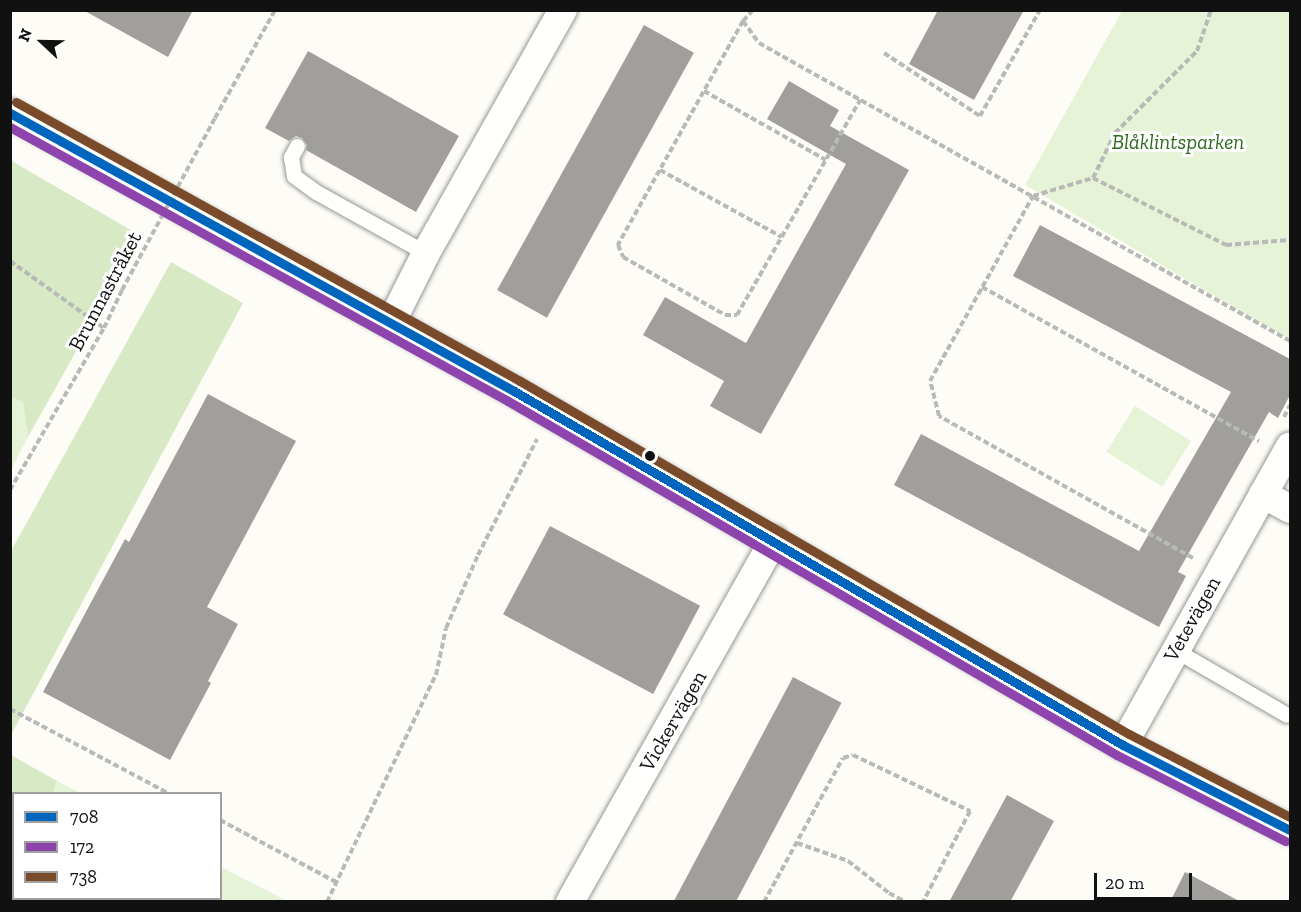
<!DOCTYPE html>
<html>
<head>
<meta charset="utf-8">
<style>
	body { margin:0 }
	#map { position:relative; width:1301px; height:912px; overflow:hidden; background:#fdfcf7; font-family:"Zilla Slab",serif }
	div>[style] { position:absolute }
	.green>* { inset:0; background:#e7f3d7; transform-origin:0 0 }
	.forest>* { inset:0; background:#d8eac5 }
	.building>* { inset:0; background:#a19f9c; transform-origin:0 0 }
	.path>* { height:4px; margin-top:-2px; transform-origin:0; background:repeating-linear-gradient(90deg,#b9b9b8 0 6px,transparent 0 9px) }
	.roads { filter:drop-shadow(0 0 2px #979795) drop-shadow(0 0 2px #979795) }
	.service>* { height:15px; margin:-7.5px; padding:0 7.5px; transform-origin:7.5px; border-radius:7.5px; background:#fffffe }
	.minor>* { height:28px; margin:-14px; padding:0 14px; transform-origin:14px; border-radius:14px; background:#fffffe }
	.path-bridge>* { height:4px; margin-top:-2px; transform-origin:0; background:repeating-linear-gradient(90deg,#b9b9b8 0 6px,transparent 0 9px) }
	.bus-1>* { height:9px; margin:-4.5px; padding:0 4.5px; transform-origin:4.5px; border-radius:4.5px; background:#0065bd }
	.bus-2>* { height:9px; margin:-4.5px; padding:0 4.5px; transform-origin:4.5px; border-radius:4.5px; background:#8e44ad }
	.bus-3>* { height:9px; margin:-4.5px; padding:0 4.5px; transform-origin:4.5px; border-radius:4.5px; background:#7a4b2a }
	.dots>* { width:16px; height:16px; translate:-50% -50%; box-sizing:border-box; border:3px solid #fff; border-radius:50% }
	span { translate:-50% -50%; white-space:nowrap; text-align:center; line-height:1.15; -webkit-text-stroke:6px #fff; paint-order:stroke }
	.park-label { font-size:21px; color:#2f6b1f; font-style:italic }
	.street-label { font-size:21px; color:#111 }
	.frame { position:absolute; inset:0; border:12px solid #111; pointer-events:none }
	.legend { position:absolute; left:12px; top:792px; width:210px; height:108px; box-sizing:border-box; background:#fff; border:2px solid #a0a0a0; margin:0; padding:8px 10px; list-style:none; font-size:18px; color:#111 }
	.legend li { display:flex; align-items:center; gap:12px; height:30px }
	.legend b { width:30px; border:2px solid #a0a0a0 }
	.north { position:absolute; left:12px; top:12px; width:60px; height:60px; -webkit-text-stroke:4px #fff; paint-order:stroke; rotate:292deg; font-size:16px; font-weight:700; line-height:24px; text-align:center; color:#111 }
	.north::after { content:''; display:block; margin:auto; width:21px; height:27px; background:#111; clip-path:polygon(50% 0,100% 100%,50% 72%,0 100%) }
	.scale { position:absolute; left:1094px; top:873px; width:98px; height:27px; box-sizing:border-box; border:3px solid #111; border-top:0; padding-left:8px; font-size:18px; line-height:21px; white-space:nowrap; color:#111; -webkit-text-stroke:4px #fff; paint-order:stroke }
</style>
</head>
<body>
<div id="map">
	<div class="green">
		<i style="clip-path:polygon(1122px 11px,1290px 11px,1290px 340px,1025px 185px)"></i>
		<i style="clip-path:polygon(11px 397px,23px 402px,28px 437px,11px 470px)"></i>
		<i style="left:1135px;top:406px;width:66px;height:54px;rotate:32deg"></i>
		<i style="clip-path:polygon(57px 781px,81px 793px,53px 794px)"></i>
		<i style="clip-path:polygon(13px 843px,14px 898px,220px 898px,221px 867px,287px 901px,11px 901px,10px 846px)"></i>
	</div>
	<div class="forest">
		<i style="clip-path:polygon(10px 160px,141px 236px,28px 437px,23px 402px,11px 397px)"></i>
		<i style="clip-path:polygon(171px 262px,243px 303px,11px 735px,11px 551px)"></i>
		<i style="clip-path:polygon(11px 755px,57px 781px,53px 793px,14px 794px,13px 843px,11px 846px)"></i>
	</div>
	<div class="building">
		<i style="clip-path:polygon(83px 10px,193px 10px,168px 57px)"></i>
		<i style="clip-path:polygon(938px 10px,1024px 10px,974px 100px,909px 64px)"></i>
		<i style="left:644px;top:25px;width:57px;height:303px;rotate:29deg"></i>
		<i style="clip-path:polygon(308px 51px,459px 136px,416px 212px,306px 150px,307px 145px,302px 138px,296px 136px,289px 141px,265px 128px)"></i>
		<i style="clip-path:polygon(789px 81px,839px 110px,830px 126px,909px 170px,761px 434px,710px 406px,724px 381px,643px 335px,665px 297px,746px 343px,846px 164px,767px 119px)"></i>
		<i style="clip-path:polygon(1040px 225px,1290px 359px,1290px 395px,1278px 418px,1269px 412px,1178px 572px,1186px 576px,1159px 627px,894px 485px,921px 434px,1139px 551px,1231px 392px,1013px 276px)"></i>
		<i style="clip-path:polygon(208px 394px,296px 441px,207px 607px,238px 624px,208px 681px,211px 683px,170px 760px,43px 692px,125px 539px,129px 542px)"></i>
		<i style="left:550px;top:526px;width:170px;height:100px;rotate:28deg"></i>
		<i style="left:793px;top:677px;width:55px;height:256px;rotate:28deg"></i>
		<i style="clip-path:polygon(1007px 795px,1054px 821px,1010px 902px,949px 902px)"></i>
		<i style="clip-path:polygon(1185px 872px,1241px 902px,1170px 902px)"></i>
	</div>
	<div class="path">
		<i style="left:753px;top:10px;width:15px;rotate:132deg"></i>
		<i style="left:743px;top:21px;width:257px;rotate:119.2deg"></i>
		<i style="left:618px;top:245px;width:13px;rotate:67deg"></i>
		<i style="left:623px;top:257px;width:117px;rotate:29.6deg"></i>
		<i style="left:725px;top:315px;width:12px"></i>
		<i style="left:737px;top:315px;width:248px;rotate:-60.2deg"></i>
		<i style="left:743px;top:21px;width:27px;rotate:54deg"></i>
		<i style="left:759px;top:43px;width:609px;rotate:29.3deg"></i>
		<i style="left:884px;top:53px;width:115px;rotate:33.3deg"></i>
		<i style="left:980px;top:116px;width:122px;rotate:-60.5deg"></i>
		<i style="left:704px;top:91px;width:140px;rotate:29.5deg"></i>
		<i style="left:215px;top:118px;width:124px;rotate:-60.9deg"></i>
		<i style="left:660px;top:170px;width:139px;rotate:28.8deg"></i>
		<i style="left:1093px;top:178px;width:50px;rotate:-63.9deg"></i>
		<i style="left:1115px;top:133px;width:116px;rotate:-45deg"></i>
		<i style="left:1197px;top:51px;width:43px;rotate:-71.1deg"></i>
		<i style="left:10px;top:261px;width:115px;rotate:35.5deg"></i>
		<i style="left:982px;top:287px;width:317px;rotate:29.1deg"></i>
		<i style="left:1284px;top:417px;width:13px;rotate:-63deg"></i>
		<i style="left:10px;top:490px;width:187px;rotate:-59.9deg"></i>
		<i style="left:104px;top:328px;width:42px;rotate:-64.7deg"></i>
		<i style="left:1193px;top:558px;width:291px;rotate:-150.8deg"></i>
		<i style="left:939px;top:416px;width:36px;rotate:-104deg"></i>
		<i style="left:930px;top:381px;width:212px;rotate:-60.9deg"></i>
		<i style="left:1033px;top:196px;width:63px;rotate:-16.7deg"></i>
		<i style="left:1093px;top:178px;width:149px;rotate:26.7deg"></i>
		<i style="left:1226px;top:245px;width:64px;rotate:-4.5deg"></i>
		<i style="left:10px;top:709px;width:181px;rotate:28deg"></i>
		<i style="left:220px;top:820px;width:134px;rotate:28.1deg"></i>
		<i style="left:797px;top:843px;width:54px;rotate:19.4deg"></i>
		<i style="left:848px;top:861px;width:52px;rotate:38deg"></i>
		<i style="left:889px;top:893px;width:19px;rotate:28deg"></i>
		<i style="left:327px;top:902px;width:252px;rotate:-64.4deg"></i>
		<i style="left:436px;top:675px;width:48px;rotate:-78deg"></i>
		<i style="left:446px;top:628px;width:80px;rotate:-66.3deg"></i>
		<i style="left:478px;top:555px;width:130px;rotate:-63deg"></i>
		<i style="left:764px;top:902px;width:164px;rotate:-61.3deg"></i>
		<i style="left:843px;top:758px;width:10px;rotate:-17deg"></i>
		<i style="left:853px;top:755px;width:130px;rotate:25.6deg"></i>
		<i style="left:970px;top:811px;width:102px;rotate:117.3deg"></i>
	</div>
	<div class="roads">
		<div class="service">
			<i style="left:297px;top:146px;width:13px;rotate:119deg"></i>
			<i style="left:291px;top:157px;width:19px;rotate:81deg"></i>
			<i style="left:294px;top:176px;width:27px;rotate:36deg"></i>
			<i style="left:316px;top:192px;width:126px;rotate:29deg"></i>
			<i style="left:1175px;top:650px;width:129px;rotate:30.1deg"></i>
		</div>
		<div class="minor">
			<i style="left:10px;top:113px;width:576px;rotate:28.88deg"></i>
			<i style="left:514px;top:391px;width:704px;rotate:30.17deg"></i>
			<i style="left:1123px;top:745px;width:187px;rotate:27deg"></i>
			<i style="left:391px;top:323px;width:78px;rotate:-63.4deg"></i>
			<i style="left:426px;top:253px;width:279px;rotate:-60.6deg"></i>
			<i style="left:1263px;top:494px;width:31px;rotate:29deg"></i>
			<i style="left:1123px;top:745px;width:342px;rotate:-60.8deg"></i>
			<i style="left:570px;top:902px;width:416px;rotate:-60.6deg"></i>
		</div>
	</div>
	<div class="path-bridge">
		<i style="left:122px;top:290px;width:196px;rotate:-61.6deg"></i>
	</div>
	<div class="bus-1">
		<i style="left:10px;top:113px;width:576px;rotate:28.88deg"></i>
		<i style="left:514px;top:391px;width:704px;rotate:30.17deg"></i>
		<i style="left:1123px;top:745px;width:187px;rotate:27deg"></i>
	</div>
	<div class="bus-2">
		<i style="left:10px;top:127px;width:568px;rotate:28.82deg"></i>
		<i style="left:508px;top:401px;width:704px;rotate:30.17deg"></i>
		<i style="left:1117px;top:755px;width:189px;rotate:27.1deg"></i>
	</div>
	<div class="bus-3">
		<i style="left:16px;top:102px;width:576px;rotate:28.97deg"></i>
		<i style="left:520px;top:381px;width:704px;rotate:30.1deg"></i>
		<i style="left:1129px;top:734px;width:181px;rotate:27.3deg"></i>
	</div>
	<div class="dots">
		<i style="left:650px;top:456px;background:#111"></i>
	</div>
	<div class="park-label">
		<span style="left:1178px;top:142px">Blåklintsparken</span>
	</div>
	<div class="street-label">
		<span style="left:105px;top:291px;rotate:-62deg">Brunnastråket</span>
		<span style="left:1192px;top:619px;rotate:-61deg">Vetevägen</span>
		<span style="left:673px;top:721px;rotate:-60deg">Vickervägen</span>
	</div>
	<div class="frame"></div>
	<ul class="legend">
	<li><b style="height:8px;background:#0065bd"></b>708</li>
	<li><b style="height:8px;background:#8e44ad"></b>172</li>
	<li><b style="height:8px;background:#7a4b2a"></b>738</li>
	</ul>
	<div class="north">N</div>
	<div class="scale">20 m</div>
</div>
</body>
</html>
